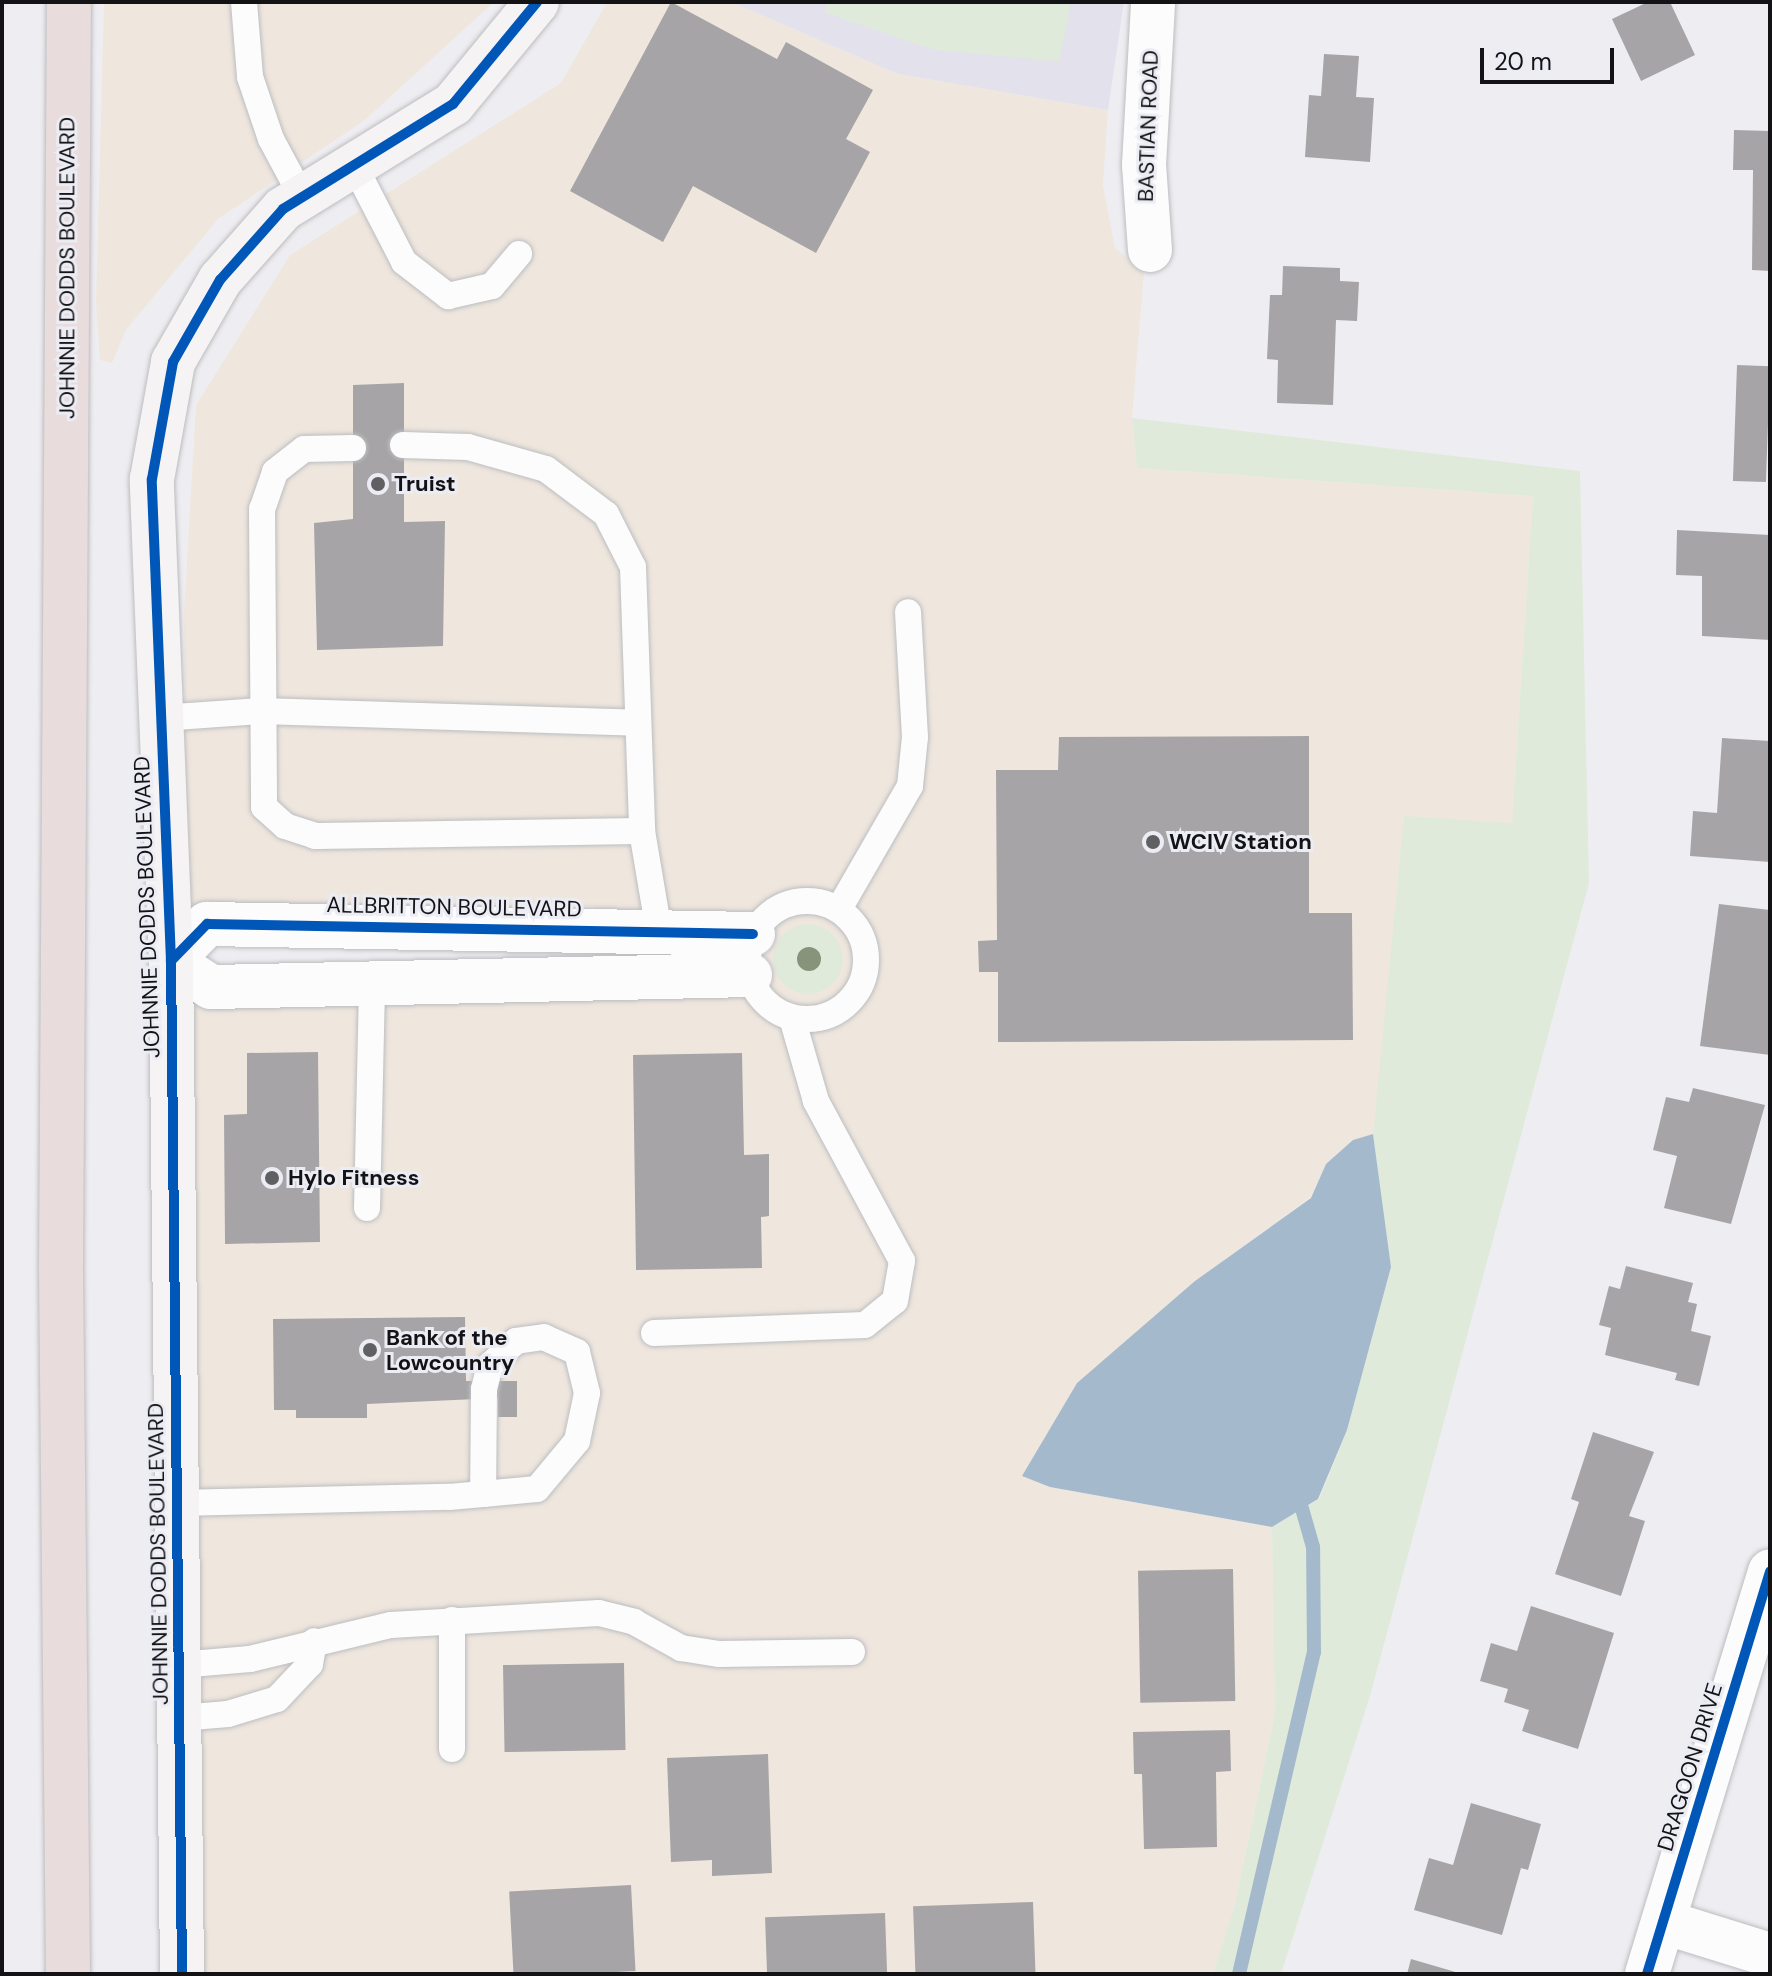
<!DOCTYPE html>
<html>
<head>
<meta charset="utf-8">
<style>
	body { margin:0 }
	#map { position:relative; width:1772px; height:1976px; overflow:hidden; background:#eeeef2; font-family:"DM Sans",sans-serif }
	div>[style] { position:absolute }
	.commercial>* { inset:0; background:#efe7de }
	.built>* { inset:0; background:#e3e2ec }
	.green>* { inset:0; background:#e0eadb }
	.round { border-radius:50% }
	.water>* { inset:0; background:#a4bacc }
	.stream>* { height:14px; margin:-7px; padding:0 7px; transform-origin:7px; border-radius:7px; background:#a4bacc }
	.building>* { inset:0; background:#a6a4a6; transform-origin:0 0 }
	.roads { filter:drop-shadow(0 0 2px #bdbdc0) drop-shadow(0 0 2px #bdbdc0) }
	.lane>* { height:26px; margin:-13px; padding:0 13px; transform-origin:13px; border-radius:13px; background:#fcfcfd }
	.lane>.ring { margin:-13px; padding:0; box-sizing:content-box; background:none; border:26px solid #fcfcfd; border-radius:50% }
	.street>* { height:44px; margin:-22px; padding:0 22px; transform-origin:22px; border-radius:22px; background:#fcfcfd }
	.secondary>* { height:44px; margin:-22px; padding:0 22px; transform-origin:22px; border-radius:22px; background:#f6f3f4 }
	.highway>* { height:44px; margin:-22px; padding:0 22px; transform-origin:22px; border-radius:22px; background:#e8dcdd }
	.cycleway>* { height:10px; margin:-5px; padding:0 5px; transform-origin:5px; border-radius:5px; background:#0057b8 }
	.trees>* { width:24px; height:24px; margin:-12px; border-radius:50%; background:#85947b }
	.dots>* { width:22px; height:22px; translate:-50% -50%; box-sizing:border-box; border:4px solid #ececf4; border-radius:50% }
	span { translate:-50% -50%; white-space:nowrap; text-align:center; line-height:1.15; -webkit-text-stroke:6px #ececf4; paint-order:stroke }
	.street-label { font-size:22px; color:#131316 }
	.poi-label { font-size:22px; color:#131316; font-weight:700 }
	.left { translate:0 -50%; text-align:left }
	.frame { position:absolute; inset:0; border:4px solid #131316; pointer-events:none }
	.scale { position:absolute; left:1480px; top:48px; width:134px; height:36px; box-sizing:border-box; border:4px solid #131316; border-top:0; padding-left:10px; font-size:24px; line-height:28px; white-space:nowrap; color:#131316; -webkit-text-stroke:6px #ececf4; paint-order:stroke }
</style>
</head>
<body>
<div id="map">
	<div class="commercial">
		<i style="clip-path:polygon(104px 2px,494px 2px,365px 120px,218px 219px,126px 330px,112px 363px,100px 360px,96px 304px)"></i>
		<i style="clip-path:polygon(607px 2px,731px 2px,898px 74px,1108px 110px,1103px 185px,1115px 248px,1144px 272px,1132px 418px,1137px 468px,1533px 496px,1512px 824px,1388px 1017px,1373px 1134px,1353px 1140px,1326px 1164px,1311px 1197px,1195px 1281px,1022px 1475px,1050px 1487px,1272px 1527px,1275px 1713px,1235px 1904px,1213px 1974px,198px 1974px,187px 1033px,195px 1008px,203px 998px,593px 992px,595px 906px,186px 912px,184px 613px,196px 405px,290px 255px,561px 83px)"></i>
	</div>
	<div class="built">
		<i style="clip-path:polygon(731px 2px,1124px 2px,1108px 110px,898px 74px)"></i>
	</div>
	<div class="green">
		<i style="clip-path:polygon(827px 2px,1071px 2px,1059px 61px,935px 50px,826px 13px)"></i>
		<i style="clip-path:polygon(1132px 418px,1580px 471px,1589px 883px,1370px 1696px,1281px 1974px,1213px 1974px,1235px 1904px,1275px 1713px,1272px 1527px,1319px 1499px,1347px 1430px,1391px 1267px,1373px 1134px,1404px 816px,1512px 823px,1533px 496px,1137px 468px)"></i>
		<i class="round" style="left:773px;top:924px;width:70px;height:70px"></i>
	</div>
	<div class="water">
		<i style="clip-path:polygon(1373px 1134px,1391px 1267px,1347px 1430px,1318px 1499px,1272px 1527px,1050px 1487px,1022px 1476px,1077px 1383px,1195px 1281px,1311px 1198px,1326px 1164px,1353px 1140px)"></i>
	</div>
	<div class="stream">
		<i style="left:1239px;top:1974px;width:331px;rotate:-76.9deg"></i>
		<i style="left:1314px;top:1652px;width:105px;rotate:-90.5deg"></i>
		<i style="left:1313px;top:1547px;width:40px;rotate:-106deg"></i>
	</div>
	<div class="building">
		<i style="clip-path:polygon(671px 2px,777px 59px,786px 42px,873px 90px,846px 139px,870px 152px,816px 253px,693px 186px,663px 242px,570px 191px)"></i>
		<i style="clip-path:polygon(1648px 2px,1670px 2px,1695px 55px,1641px 81px,1612px 19px)"></i>
		<i style="clip-path:polygon(1324px 54px,1359px 56px,1356px 97px,1374px 98px,1370px 162px,1305px 157px,1309px 95px,1321px 96px)"></i>
		<i style="clip-path:polygon(1734px 130px,1770px 131px,1770px 271px,1752px 270px,1753px 170px,1733px 170px)"></i>
		<i style="clip-path:polygon(1283px 266px,1340px 268px,1340px 281px,1359px 282px,1357px 321px,1336px 320px,1333px 405px,1277px 403px,1278px 360px,1267px 359px,1270px 295px,1282px 295px)"></i>
		<i style="left:1737px;top:365px;width:33px;height:116px;rotate:2deg"></i>
		<i style="clip-path:polygon(404px 383px,404px 522px,445px 521px,443px 646px,317px 650px,314px 523px,353px 519px,353px 385px)"></i>
		<i style="clip-path:polygon(1677px 530px,1770px 535px,1770px 640px,1702px 636px,1702px 576px,1676px 575px)"></i>
		<i style="clip-path:polygon(1309px 736px,1309px 913px,1352px 913px,1353px 1040px,998px 1042px,998px 972px,979px 972px,978px 941px,997px 940px,996px 770px,1058px 770px,1059px 737px)"></i>
		<i style="clip-path:polygon(1722px 738px,1770px 741px,1770px 862px,1690px 856px,1693px 811px,1717px 813px)"></i>
		<i style="clip-path:polygon(1719px 904px,1770px 910px,1770px 1055px,1700px 1046px)"></i>
		<i style="clip-path:polygon(318px 1052px,320px 1242px,225px 1244px,224px 1115px,247px 1114px,247px 1053px)"></i>
		<i style="clip-path:polygon(742px 1053px,744px 1155px,769px 1154px,769px 1216px,761px 1217px,762px 1268px,636px 1270px,633px 1055px)"></i>
		<i style="clip-path:polygon(1693px 1088px,1765px 1105px,1731px 1224px,1664px 1208px,1677px 1156px,1653px 1150px,1666px 1097px,1689px 1102px)"></i>
		<i style="clip-path:polygon(1626px 1266px,1693px 1283px,1688px 1302px,1697px 1304px,1691px 1331px,1711px 1336px,1699px 1386px,1675px 1380px,1677px 1373px,1605px 1355px,1611px 1328px,1599px 1325px,1609px 1286px,1620px 1289px)"></i>
		<i style="clip-path:polygon(465px 1317px,466px 1381px,517px 1381px,517px 1417px,498px 1417px,498px 1398px,367px 1404px,367px 1418px,296px 1418px,296px 1410px,274px 1410px,273px 1319px)"></i>
		<i style="clip-path:polygon(1593px 1432px,1654px 1452px,1629px 1516px,1645px 1521px,1621px 1596px,1555px 1574px,1579px 1502px,1571px 1499px)"></i>
		<i style="left:1233px;top:1569px;width:132px;height:95px;rotate:89deg"></i>
		<i style="clip-path:polygon(1531px 1606px,1614px 1633px,1578px 1749px,1522px 1731px,1529px 1710px,1504px 1702px,1508px 1689px,1480px 1681px,1491px 1643px,1517px 1651px)"></i>
		<i style="left:624px;top:1663px;width:87px;height:121px;rotate:89deg"></i>
		<i style="clip-path:polygon(1230px 1730px,1231px 1771px,1216px 1772px,1217px 1847px,1144px 1849px,1142px 1774px,1134px 1774px,1133px 1732px)"></i>
		<i style="clip-path:polygon(768px 1754px,772px 1873px,712px 1876px,712px 1860px,671px 1862px,667px 1758px)"></i>
		<i style="clip-path:polygon(1471px 1803px,1541px 1824px,1528px 1870px,1521px 1868px,1502px 1935px,1414px 1910px,1429px 1858px,1453px 1865px)"></i>
		<i style="left:631px;top:1885px;width:86px;height:122px;rotate:87deg"></i>
		<i style="left:1033px;top:1902px;width:72px;height:120px;rotate:88deg"></i>
		<i style="left:885px;top:1913px;width:61px;height:120px;rotate:88deg"></i>
		<i style="clip-path:polygon(1411px 1959px,1459px 1973px,1459px 1974px,1407px 1974px)"></i>
	</div>
	<div class="roads">
		<div class="lane">
			<i style="left:244px;top:2px;width:75px;rotate:85.4deg"></i>
			<i style="left:250px;top:77px;width:65px;rotate:71.3deg"></i>
			<i style="left:271px;top:139px;width:66px;rotate:61.9deg"></i>
			<i style="left:354px;top:165px;width:109px;rotate:62.7deg"></i>
			<i style="left:404px;top:262px;width:56px;rotate:37.7deg"></i>
			<i style="left:448px;top:296px;width:45px;rotate:-12.8deg"></i>
			<i style="left:492px;top:286px;width:42px;rotate:-49.8deg"></i>
			<i style="left:403px;top:445px;width:65px;rotate:1.8deg"></i>
			<i style="left:468px;top:447px;width:81px;rotate:15.8deg"></i>
			<i style="left:546px;top:469px;width:75px;rotate:36.9deg"></i>
			<i style="left:606px;top:514px;width:59px;rotate:63deg"></i>
			<i style="left:633px;top:567px;width:264px;rotate:88deg"></i>
			<i style="left:642px;top:831px;width:101px;rotate:80.4deg"></i>
			<i style="left:353px;top:448px;width:49px;rotate:178.8deg"></i>
			<i style="left:304px;top:449px;width:37px;rotate:142deg"></i>
			<i style="left:275px;top:472px;width:39px;rotate:109deg"></i>
			<i style="left:262px;top:509px;width:298px;rotate:89.6deg"></i>
			<i style="left:264px;top:807px;width:28px;rotate:42deg"></i>
			<i style="left:285px;top:826px;width:32px;rotate:18deg"></i>
			<i style="left:315px;top:836px;width:327px;rotate:-0.9deg"></i>
			<i style="left:161px;top:718px;width:100px;rotate:-4deg"></i>
			<i style="left:261px;top:711px;width:376px;rotate:1.8deg"></i>
			<i class="ring" style="left:748px;top:901px;width:92px;height:92px"></i>
			<i style="left:839px;top:909px;width:142px;rotate:-60deg"></i>
			<i style="left:910px;top:786px;width:49px;rotate:-84.2deg"></i>
			<i style="left:915px;top:737px;width:125px;rotate:-93.2deg"></i>
			<i style="left:367px;top:1208px;width:225px;rotate:-88.7deg"></i>
			<i style="left:654px;top:1333px;width:211px;rotate:-2.2deg"></i>
			<i style="left:865px;top:1325px;width:38px;rotate:-39deg"></i>
			<i style="left:895px;top:1301px;width:41px;rotate:-80.1deg"></i>
			<i style="left:902px;top:1261px;width:182px;rotate:-118.3deg"></i>
			<i style="left:816px;top:1101px;width:86px;rotate:-106.1deg"></i>
			<i style="left:177px;top:1503px;width:272px;rotate:-1.3deg"></i>
			<i style="left:449px;top:1497px;width:34px;rotate:-5deg"></i>
			<i style="left:483px;top:1494px;width:54px;rotate:-5.3deg"></i>
			<i style="left:537px;top:1489px;width:62px;rotate:-50.2deg"></i>
			<i style="left:577px;top:1441px;width:49px;rotate:-78.2deg"></i>
			<i style="left:587px;top:1393px;width:42px;rotate:-103.7deg"></i>
			<i style="left:577px;top:1352px;width:36px;rotate:-156deg"></i>
			<i style="left:544px;top:1337px;width:28px;rotate:172deg"></i>
			<i style="left:516px;top:1341px;width:35px;rotate:137deg"></i>
			<i style="left:490px;top:1365px;width:25px;rotate:104deg"></i>
			<i style="left:484px;top:1389px;width:105px;rotate:90.5deg"></i>
			<i style="left:452px;top:1620px;width:129px;rotate:90deg"></i>
			<i style="left:179px;top:1665px;width:71px;rotate:-4.8deg"></i>
			<i style="left:250px;top:1659px;width:145px;rotate:-13.6deg"></i>
			<i style="left:391px;top:1625px;width:208px;rotate:-3.3deg"></i>
			<i style="left:599px;top:1613px;width:36px;rotate:14deg"></i>
			<i style="left:634px;top:1622px;width:54px;rotate:29deg"></i>
			<i style="left:681px;top:1648px;width:39px;rotate:9deg"></i>
			<i style="left:720px;top:1654px;width:132px;rotate:-0.9deg"></i>
			<i style="left:180px;top:1718px;width:48px;rotate:-4.8deg"></i>
			<i style="left:228px;top:1714px;width:51px;rotate:-17deg"></i>
			<i style="left:277px;top:1699px;width:48px;rotate:-46.7deg"></i>
			<i style="left:310px;top:1664px;width:23px;rotate:-80deg"></i>
		</div>
		<div class="street">
			<i style="left:1150px;top:250px;width:85px;rotate:-94deg"></i>
			<i style="left:1144px;top:165px;width:163px;rotate:-86.8deg"></i>
			<i style="left:750px;top:975px;width:539px;rotate:178.72deg"></i>
			<i style="left:211px;top:987px;width:48px;rotate:-147deg"></i>
			<i style="left:171px;top:961px;width:52px;rotate:-45.8deg"></i>
			<i style="left:207px;top:924px;width:546px;rotate:1.05deg"></i>
			<i style="left:1664px;top:1922px;width:111px;rotate:17.3deg"></i>
			<i style="left:1647px;top:1974px;width:421px;rotate:-73deg"></i>
		</div>
		<div class="secondary">
			<i style="left:182px;top:1974px;width:1013px;rotate:-90.62deg"></i>
			<i style="left:171px;top:961px;width:482px;rotate:-92.3deg"></i>
			<i style="left:152px;top:479px;width:119px;rotate:-79.8deg"></i>
			<i style="left:173px;top:362px;width:95px;rotate:-60.2deg"></i>
			<i style="left:220px;top:280px;width:95px;rotate:-48.4deg"></i>
			<i style="left:283px;top:209px;width:200px;rotate:-31.7deg"></i>
			<i style="left:453px;top:104px;width:132px;rotate:-50.5deg"></i>
		</div>
		<div class="highway">
			<i style="left:68px;top:1974px;width:708px;rotate:-90.57deg"></i>
			<i style="left:61px;top:1266px;width:1264px;rotate:-89.64deg"></i>
		</div>
	</div>
	<div class="cycleway">
		<i style="left:171px;top:961px;width:52px;rotate:-45.8deg"></i>
		<i style="left:207px;top:924px;width:546px;rotate:1.05deg"></i>
		<i style="left:182px;top:1974px;width:1013px;rotate:-90.62deg"></i>
		<i style="left:171px;top:961px;width:482px;rotate:-92.3deg"></i>
		<i style="left:152px;top:479px;width:119px;rotate:-79.8deg"></i>
		<i style="left:173px;top:362px;width:95px;rotate:-60.2deg"></i>
		<i style="left:220px;top:280px;width:95px;rotate:-48.4deg"></i>
		<i style="left:283px;top:209px;width:200px;rotate:-31.7deg"></i>
		<i style="left:453px;top:104px;width:132px;rotate:-50.5deg"></i>
		<i style="left:1647px;top:1974px;width:421px;rotate:-73deg"></i>
	</div>
	<div class="trees">
		<i style="left:809px;top:959px"></i>
	</div>
	<div class="dots">
		<i style="left:378px;top:484px;background:#606063"></i>
		<i style="left:1153px;top:842px;background:#606063"></i>
		<i style="left:272px;top:1178px;background:#606063"></i>
		<i style="left:370px;top:1350px;background:#606063"></i>
	</div>
	<div class="street-label">
		<span style="left:1148px;top:126px;rotate:-88deg">BASTIAN ROAD</span>
		<span style="left:67px;top:268px;rotate:-90deg">JOHNNIE DODDS BOULEVARD</span>
		<span style="left:147px;top:907px;rotate:-92deg">JOHNNIE DODDS BOULEVARD</span>
		<span style="left:454px;top:907px;rotate:1deg">ALLBRITTON BOULEVARD</span>
		<span style="left:158px;top:1554px;rotate:-91deg">JOHNNIE DODDS BOULEVARD</span>
		<span style="left:1690px;top:1767px;rotate:-73deg">DRAGOON DRIVE</span>
	</div>
	<div class="poi-label">
		<span class="left" style="left:394px;top:484px">Truist</span>
		<span class="left" style="left:1169px;top:842px">WCIV Station</span>
		<span class="left" style="left:288px;top:1178px">Hylo Fitness</span>
		<span class="left" style="left:386px;top:1350px">Bank of the<br>Lowcountry</span>
	</div>
	<div class="frame"></div>
	<div class="scale">20 m</div>
</div>
</body>
</html>
